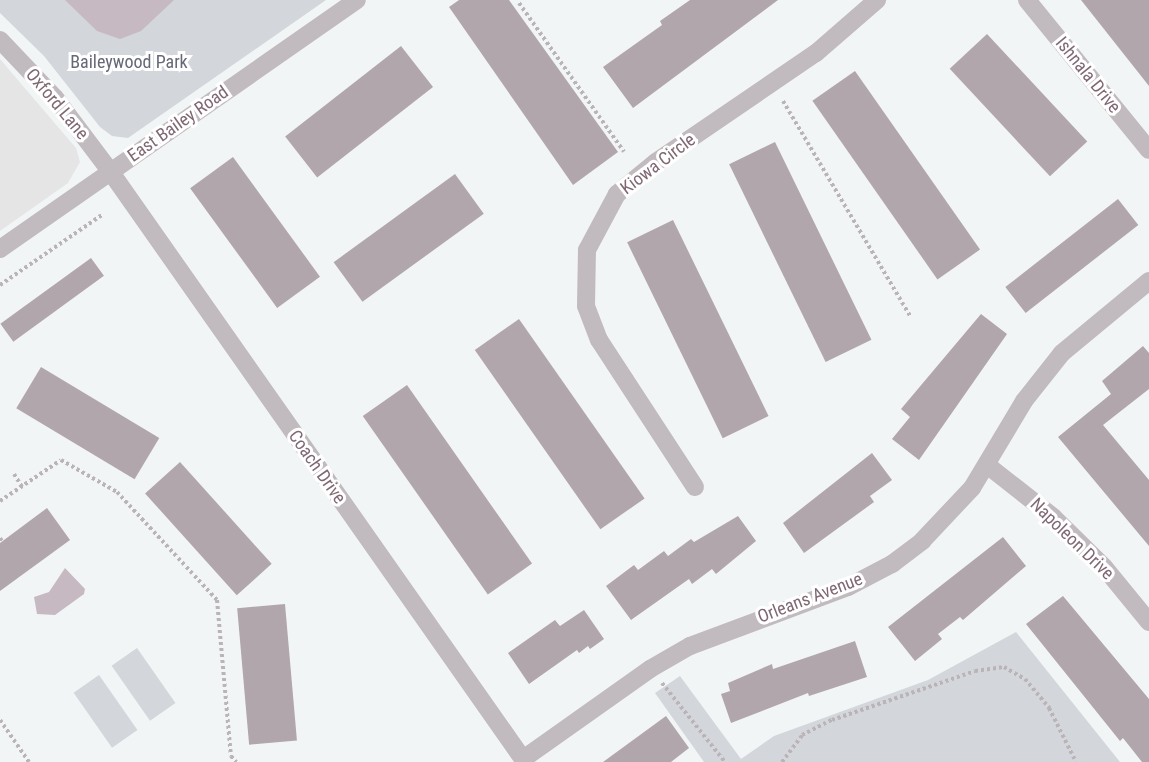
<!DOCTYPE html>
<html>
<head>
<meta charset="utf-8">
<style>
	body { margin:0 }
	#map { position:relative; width:1149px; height:762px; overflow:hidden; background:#f2f5f5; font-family:"Roboto Condensed",sans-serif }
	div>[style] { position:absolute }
	.built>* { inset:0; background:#e5e5e6 }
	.green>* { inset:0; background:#d3d6db; transform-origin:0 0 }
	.water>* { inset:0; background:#c6b9c2 }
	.building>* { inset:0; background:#b1a6ac; transform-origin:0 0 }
	.path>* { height:4px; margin-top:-2px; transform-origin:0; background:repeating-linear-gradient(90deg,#bab4b7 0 3px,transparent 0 6px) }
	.minor>* { height:18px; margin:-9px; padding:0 9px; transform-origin:9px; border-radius:9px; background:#c1babe }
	span { translate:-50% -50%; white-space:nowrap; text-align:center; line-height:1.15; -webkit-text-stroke:6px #fff; paint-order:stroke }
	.park-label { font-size:18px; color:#656977 }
	.street-label { font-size:18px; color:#7f6874 }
</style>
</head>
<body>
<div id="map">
	<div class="built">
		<i style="clip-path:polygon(0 59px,76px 148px,80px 162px,68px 183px,0 231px)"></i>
	</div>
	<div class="green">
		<i style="clip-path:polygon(0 0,326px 0,128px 138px,112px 136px,100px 127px,44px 56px,0 13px)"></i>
		<i style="clip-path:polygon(1016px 632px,1120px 762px,704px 762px,655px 693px,680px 676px,741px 759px,774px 736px,928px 680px)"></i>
		<i style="left:137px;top:648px;width:67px;height:31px;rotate:55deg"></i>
		<i style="left:99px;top:675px;width:67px;height:31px;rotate:55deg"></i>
	</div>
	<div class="water">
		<i style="clip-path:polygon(65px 0,174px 0,141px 31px,120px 39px,97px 31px)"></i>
		<i style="clip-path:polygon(65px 568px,85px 589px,84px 594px,55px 615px,37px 614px,34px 597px,49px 592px)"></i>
	</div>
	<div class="building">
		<i style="clip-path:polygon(459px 0,509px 0,618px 152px,573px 185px,449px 7px)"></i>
		<i style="clip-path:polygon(690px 0,778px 0,633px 108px,603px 67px,662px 25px,660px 21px)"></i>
		<i style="clip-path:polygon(1081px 0,1149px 0,1149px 86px)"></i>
		<i style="left:987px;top:34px;width:147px;height:51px;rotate:47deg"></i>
		<i style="left:401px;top:46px;width:52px;height:147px;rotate:52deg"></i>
		<i style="left:855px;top:71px;width:218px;height:52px;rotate:55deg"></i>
		<i style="left:775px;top:142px;width:220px;height:51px;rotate:64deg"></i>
		<i style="left:233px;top:157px;width:148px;height:53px;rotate:54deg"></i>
		<i style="left:455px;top:174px;width:49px;height:150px;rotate:54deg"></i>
		<i style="left:1118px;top:199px;width:33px;height:143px;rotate:52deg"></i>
		<i style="left:673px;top:220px;width:218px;height:51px;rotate:64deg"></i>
		<i style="left:91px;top:258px;width:22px;height:112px;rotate:54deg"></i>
		<i style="clip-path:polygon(981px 314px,1007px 334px,919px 460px,892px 439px,910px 417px,901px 409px)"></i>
		<i style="left:519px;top:319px;width:219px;height:54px;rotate:55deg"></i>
		<i style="clip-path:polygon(1143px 346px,1149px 353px,1149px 389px,1103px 425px,1149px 480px,1149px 546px,1058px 437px,1111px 394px,1102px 381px)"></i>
		<i style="left:41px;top:367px;width:138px;height:48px;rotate:31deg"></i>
		<i style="left:407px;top:385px;width:218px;height:54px;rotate:55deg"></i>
		<i style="clip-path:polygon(872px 453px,892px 480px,870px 496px,874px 502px,804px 553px,783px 523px)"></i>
		<i style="left:180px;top:462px;width:137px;height:47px;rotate:48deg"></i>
		<i style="clip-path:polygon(47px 508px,70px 540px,0 591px,0 543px)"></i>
		<i style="clip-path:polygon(738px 516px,756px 541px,716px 574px,712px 569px,692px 584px,689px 579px,631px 620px,606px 586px,634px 565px,638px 570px,664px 551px,668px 556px,691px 539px,694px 542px)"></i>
		<i style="clip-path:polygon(1003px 537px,1026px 566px,963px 620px,960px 617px,938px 634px,942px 639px,915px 661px,888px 627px)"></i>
		<i style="clip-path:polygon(1063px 596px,1149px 699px,1149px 762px,1142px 762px,1123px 738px,1120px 741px,1026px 624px)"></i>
		<i style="left:285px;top:604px;width:137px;height:48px;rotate:85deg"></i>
		<i style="clip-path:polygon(584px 610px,604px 639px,590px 649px,588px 646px,579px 653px,577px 650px,529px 684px,508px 653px,555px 620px,560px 626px)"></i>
		<i style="clip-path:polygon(855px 641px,867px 677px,809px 696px,808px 693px,731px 723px,721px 694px,730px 691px,728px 683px,772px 664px,773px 669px)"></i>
		<i style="clip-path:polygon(666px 716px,689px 748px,671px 762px,603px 762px)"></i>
	</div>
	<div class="path">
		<i style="left:519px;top:3px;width:182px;rotate:54.8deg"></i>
		<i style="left:783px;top:101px;width:250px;rotate:59.4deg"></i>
		<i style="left:0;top:285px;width:124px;rotate:-34.5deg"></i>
		<i style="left:14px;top:474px;width:15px;rotate:58deg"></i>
		<i style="left:0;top:501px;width:73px;rotate:-33.9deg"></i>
		<i style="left:61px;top:460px;width:64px;rotate:29.7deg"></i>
		<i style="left:117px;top:492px;width:147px;rotate:47.2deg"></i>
		<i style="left:217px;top:600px;width:157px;rotate:84.9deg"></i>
		<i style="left:231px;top:756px;width:8px;rotate:50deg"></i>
		<i style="left:0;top:538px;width:6px;rotate:59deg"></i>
		<i style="left:662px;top:683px;width:101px;rotate:51.4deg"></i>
		<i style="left:0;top:720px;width:51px;rotate:55.4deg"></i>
		<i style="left:782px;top:762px;width:34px;rotate:-53deg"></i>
		<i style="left:802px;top:735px;width:34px;rotate:-27deg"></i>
		<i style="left:832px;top:720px;width:151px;rotate:-18.9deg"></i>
		<i style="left:975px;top:671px;width:29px;rotate:-8deg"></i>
		<i style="left:1004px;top:667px;width:24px;rotate:30deg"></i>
		<i style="left:1025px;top:679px;width:38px;rotate:50deg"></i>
		<i style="left:1049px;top:708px;width:60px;rotate:63.4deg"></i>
	</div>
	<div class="minor">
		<i style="left:1027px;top:0;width:193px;rotate:50.9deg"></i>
		<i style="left:0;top:40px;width:80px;rotate:46.5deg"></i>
		<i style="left:55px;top:98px;width:91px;rotate:53deg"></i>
		<i style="left:110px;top:171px;width:722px;rotate:54.92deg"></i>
		<i style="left:0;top:249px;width:435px;rotate:-34.9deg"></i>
		<i style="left:987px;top:465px;width:84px;rotate:38.2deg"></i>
		<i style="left:1053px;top:517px;width:71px;rotate:44.4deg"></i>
		<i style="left:1104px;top:567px;width:71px;rotate:50.7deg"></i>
		<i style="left:695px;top:487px;width:176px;rotate:-123.1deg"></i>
		<i style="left:599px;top:340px;width:36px;rotate:-111deg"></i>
		<i style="left:586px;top:306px;width:56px;rotate:-89deg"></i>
		<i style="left:587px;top:250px;width:64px;rotate:-61.8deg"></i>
		<i style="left:617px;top:194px;width:50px;rotate:-39.4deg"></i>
		<i style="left:656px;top:162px;width:194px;rotate:-34.3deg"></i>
		<i style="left:816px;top:53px;width:81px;rotate:-41deg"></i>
		<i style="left:523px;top:759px;width:156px;rotate:-35.3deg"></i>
		<i style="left:650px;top:669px;width:46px;rotate:-29.9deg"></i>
		<i style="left:690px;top:646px;width:169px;rotate:-20.5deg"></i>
		<i style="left:848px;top:587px;width:50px;rotate:-27.6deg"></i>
		<i style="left:892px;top:564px;width:38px;rotate:-37deg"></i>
		<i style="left:922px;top:541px;width:73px;rotate:-46.7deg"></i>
		<i style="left:972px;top:488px;width:101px;rotate:-59.1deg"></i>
		<i style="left:1024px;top:401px;width:61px;rotate:-51.6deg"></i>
		<i style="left:1062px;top:353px;width:113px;rotate:-39.6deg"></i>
	</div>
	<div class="park-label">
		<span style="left:129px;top:62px">Baileywood Park</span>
	</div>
	<div class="street-label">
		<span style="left:1088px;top:75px;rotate:51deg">Ishnala Drive</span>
		<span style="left:57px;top:104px;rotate:50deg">Oxford Lane</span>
		<span style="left:178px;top:124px;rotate:-35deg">East Bailey Road</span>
		<span style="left:658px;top:164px;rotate:-37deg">Kiowa Circle</span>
		<span style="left:317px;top:467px;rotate:55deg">Coach Drive</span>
		<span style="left:1072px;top:539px;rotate:44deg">Napoleon Drive</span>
		<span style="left:810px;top:598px;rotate:-21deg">Orleans Avenue</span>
	</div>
</div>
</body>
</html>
